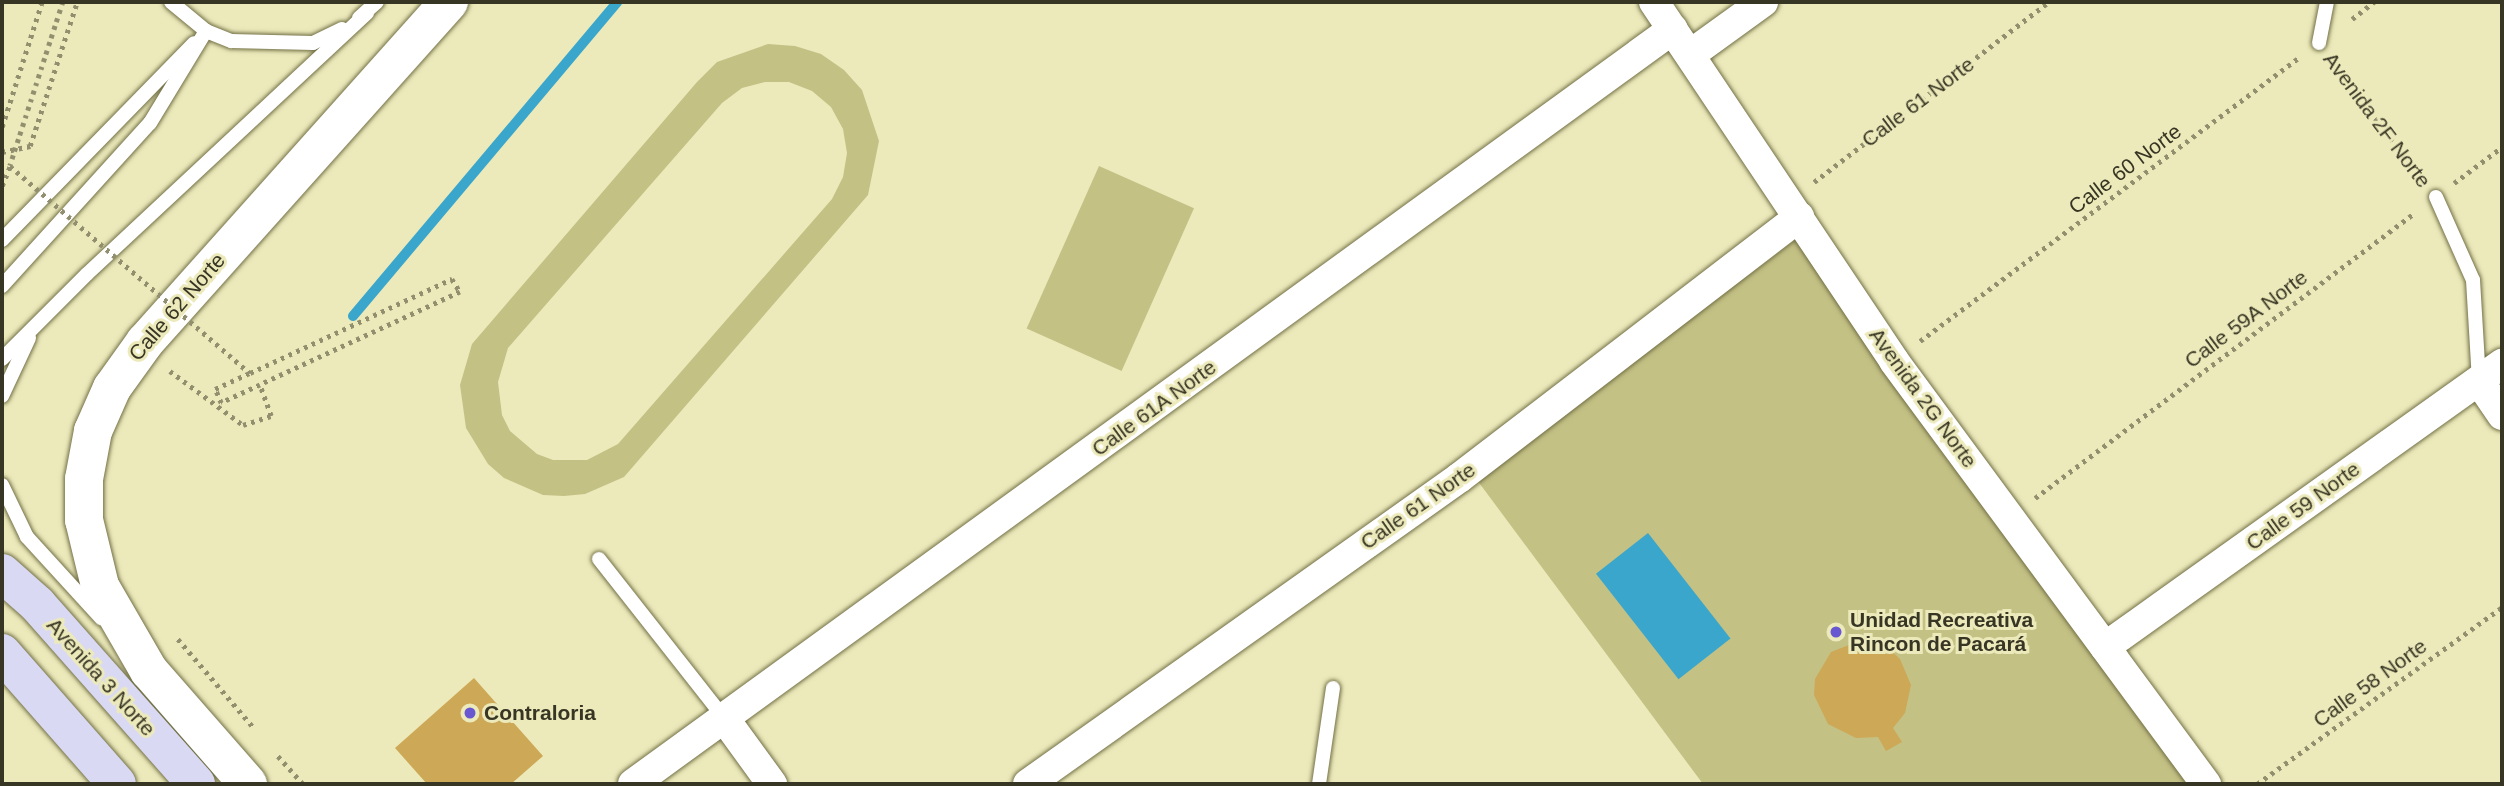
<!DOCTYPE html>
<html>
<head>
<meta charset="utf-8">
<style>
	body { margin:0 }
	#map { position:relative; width:2504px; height:786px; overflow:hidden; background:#eceabb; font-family:Arial,sans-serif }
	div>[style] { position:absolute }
	.green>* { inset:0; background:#c4c185; transform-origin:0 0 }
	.water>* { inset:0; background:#3ba6cb; transform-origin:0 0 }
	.stream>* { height:10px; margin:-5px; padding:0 5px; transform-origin:5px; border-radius:5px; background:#3ba6cb }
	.building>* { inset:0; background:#cda856 }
	.path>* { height:4.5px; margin-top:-2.25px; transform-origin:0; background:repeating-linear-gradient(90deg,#918f6e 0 3.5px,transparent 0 8.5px) }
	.roads { filter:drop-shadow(0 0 2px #727046) drop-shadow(0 0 2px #727046) }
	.lane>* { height:14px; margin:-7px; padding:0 7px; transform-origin:7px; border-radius:7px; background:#fff }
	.street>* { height:30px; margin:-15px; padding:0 15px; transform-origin:15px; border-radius:15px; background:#fff }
	.secondary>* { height:38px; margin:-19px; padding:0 19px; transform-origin:19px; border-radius:19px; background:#fff }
	.primary>* { height:38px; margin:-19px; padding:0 19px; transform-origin:19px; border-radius:19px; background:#d9d9f4 }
	.path-bridge>* { height:4.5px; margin-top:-2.25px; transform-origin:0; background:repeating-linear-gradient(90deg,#918f6e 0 3.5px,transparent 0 8.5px) }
	.dots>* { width:19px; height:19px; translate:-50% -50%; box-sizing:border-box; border:4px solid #eceabb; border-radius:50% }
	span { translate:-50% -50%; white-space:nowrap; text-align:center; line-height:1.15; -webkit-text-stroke:6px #eceabb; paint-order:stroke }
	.street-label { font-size:21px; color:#373523 }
	.poi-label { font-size:21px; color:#373523; font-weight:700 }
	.left { translate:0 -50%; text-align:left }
	.frame { position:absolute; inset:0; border:4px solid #373523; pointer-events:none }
</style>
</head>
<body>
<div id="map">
	<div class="green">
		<i style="clip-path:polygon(evenodd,768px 44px,795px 46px,821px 54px,844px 70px,862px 90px,879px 141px,868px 195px,624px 477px,585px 494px,564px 496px,543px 495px,504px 478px,488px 464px,466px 428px,460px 385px,472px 344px,697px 82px,717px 62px,768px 44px,765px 82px,789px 82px,812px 91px,831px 107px,843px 129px,847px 153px,843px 177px,832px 199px,618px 444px,587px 460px,553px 460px,537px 454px,510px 431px,502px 415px,498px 382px,508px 348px,722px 103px,742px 88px,765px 82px)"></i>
		<i style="left:1099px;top:166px;width:104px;height:178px;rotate:24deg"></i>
		<i style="clip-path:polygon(1799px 237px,2192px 784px,1703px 784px,1477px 480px)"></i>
	</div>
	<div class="water">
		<i style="left:1648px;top:533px;width:134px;height:66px;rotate:52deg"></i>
	</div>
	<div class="stream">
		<i style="left:353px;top:316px;width:410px;rotate:-49.9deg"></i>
	</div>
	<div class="building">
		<i style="clip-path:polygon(1859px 641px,1888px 648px,1900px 659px,1911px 685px,1905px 713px,1893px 728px,1902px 742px,1886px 751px,1878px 737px,1856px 738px,1828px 724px,1814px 695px,1815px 679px,1831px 652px)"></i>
		<i style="clip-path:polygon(474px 678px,543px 756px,511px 784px,427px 784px,395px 748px)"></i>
	</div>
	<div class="path">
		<i style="left:2352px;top:19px;width:28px;rotate:-38deg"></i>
		<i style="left:2334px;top:64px;width:142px;rotate:52.7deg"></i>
		<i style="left:2px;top:127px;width:131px;rotate:-72.3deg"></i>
		<i style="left:2px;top:152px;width:29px;rotate:-12deg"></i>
		<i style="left:30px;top:146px;width:151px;rotate:-71.9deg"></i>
		<i style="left:1814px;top:182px;width:296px;rotate:-37.5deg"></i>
		<i style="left:2454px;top:183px;width:60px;rotate:-36.9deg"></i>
		<i style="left:2px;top:186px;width:22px;rotate:-68deg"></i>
		<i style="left:1920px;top:341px;width:474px;rotate:-36.8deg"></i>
		<i style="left:170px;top:371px;width:91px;rotate:36.5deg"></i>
		<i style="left:243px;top:425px;width:29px;rotate:-18deg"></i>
		<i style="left:271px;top:416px;width:33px;rotate:-110deg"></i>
		<i style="left:260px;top:385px;width:43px;rotate:155.2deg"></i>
		<i style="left:221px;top:403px;width:15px;rotate:-113deg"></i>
		<i style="left:215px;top:389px;width:38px;rotate:-25deg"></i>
		<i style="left:2035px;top:498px;width:474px;rotate:-36.9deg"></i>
		<i style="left:178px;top:639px;width:117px;rotate:49.5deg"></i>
		<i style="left:278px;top:756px;width:38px;rotate:48deg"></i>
		<i style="left:2257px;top:784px;width:302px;rotate:-35.8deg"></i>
	</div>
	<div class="roads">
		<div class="lane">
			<i style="left:171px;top:2px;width:45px;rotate:39.6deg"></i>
			<i style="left:206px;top:31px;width:27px;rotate:22deg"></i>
			<i style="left:231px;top:41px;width:82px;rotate:1.4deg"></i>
			<i style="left:313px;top:43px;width:32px;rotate:-26deg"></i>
			<i style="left:359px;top:18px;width:24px;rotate:-42deg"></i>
			<i style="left:2319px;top:43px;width:42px;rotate:-79deg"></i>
			<i style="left:2436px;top:197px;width:91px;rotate:66deg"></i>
			<i style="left:2473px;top:280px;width:100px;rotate:86.6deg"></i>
			<i style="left:2px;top:240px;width:275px;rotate:-45.7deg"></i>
			<i style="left:2px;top:286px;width:220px;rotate:-47.8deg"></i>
			<i style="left:150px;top:123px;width:108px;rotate:-58.7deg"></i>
			<i style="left:2px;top:359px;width:120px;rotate:-45deg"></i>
			<i style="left:87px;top:274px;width:383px;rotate:-43deg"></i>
			<i style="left:2px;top:396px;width:64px;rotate:-65deg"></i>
			<i style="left:2px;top:485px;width:58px;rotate:64.3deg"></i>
			<i style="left:27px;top:537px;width:110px;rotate:47.6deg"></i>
			<i style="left:599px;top:559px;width:202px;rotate:51.8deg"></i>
			<i style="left:1319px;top:784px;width:97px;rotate:-81.7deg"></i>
		</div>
		<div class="street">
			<i style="left:1654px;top:2px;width:432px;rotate:56.2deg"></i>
			<i style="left:1894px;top:361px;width:526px;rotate:53.59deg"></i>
			<i style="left:1691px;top:54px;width:89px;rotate:-35.8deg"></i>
			<i style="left:2479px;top:381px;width:41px;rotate:55.9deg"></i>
			<i style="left:2105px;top:647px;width:488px;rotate:-35.5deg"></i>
			<i style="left:724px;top:718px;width:82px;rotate:54deg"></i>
			<i style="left:633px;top:784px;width:1285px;rotate:-35.98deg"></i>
			<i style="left:1028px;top:784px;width:529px;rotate:-35.37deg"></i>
			<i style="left:1459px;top:478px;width:429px;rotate:-37.5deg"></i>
		</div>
		<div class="secondary">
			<i style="left:248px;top:784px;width:150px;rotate:-131.2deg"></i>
			<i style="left:149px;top:671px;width:98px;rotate:-120deg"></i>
			<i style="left:100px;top:586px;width:68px;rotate:-103.6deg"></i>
			<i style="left:84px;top:520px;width:41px;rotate:-90deg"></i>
			<i style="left:84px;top:479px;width:49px;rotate:-79.4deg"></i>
			<i style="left:93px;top:431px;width:47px;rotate:-66.2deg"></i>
			<i style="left:112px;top:388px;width:57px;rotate:-54.3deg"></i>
			<i style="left:145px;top:342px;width:456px;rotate:-48.2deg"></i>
		</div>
		<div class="primary">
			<i style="left:2px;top:573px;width:47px;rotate:41.5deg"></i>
			<i style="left:37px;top:604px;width:240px;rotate:48.5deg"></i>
			<i style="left:2px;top:653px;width:174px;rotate:48.7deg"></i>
		</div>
	</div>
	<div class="path-bridge">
		<i style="left:63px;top:2px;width:172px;rotate:107.9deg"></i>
		<i style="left:10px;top:166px;width:317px;rotate:40.8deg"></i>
		<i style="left:250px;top:373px;width:223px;rotate:-25deg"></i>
		<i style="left:452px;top:279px;width:15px;rotate:58deg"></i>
		<i style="left:460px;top:292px;width:221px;rotate:155.1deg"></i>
	</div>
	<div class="dots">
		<i style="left:1836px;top:632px;background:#6957d1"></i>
		<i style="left:470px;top:713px;background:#6957d1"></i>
	</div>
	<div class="street-label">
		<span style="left:1918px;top:102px;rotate:-37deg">Calle 61 Norte</span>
		<span style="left:2377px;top:120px;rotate:53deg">Avenida 2F Norte</span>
		<span style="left:2125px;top:169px;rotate:-37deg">Calle 60 Norte</span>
		<span style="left:177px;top:307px;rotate:-49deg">Calle 62 Norte</span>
		<span style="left:2246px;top:319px;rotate:-37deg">Calle 59A Norte</span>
		<span style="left:1923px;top:398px;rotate:54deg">Avenida 2G Norte</span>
		<span style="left:1154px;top:408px;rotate:-36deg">Calle 61A Norte</span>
		<span style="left:1418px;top:506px;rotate:-35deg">Calle 61 Norte</span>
		<span style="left:2303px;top:506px;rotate:-36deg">Calle 59 Norte</span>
		<span style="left:101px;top:677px;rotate:48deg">Avenida 3 Norte</span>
		<span style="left:2370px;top:683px;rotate:-36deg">Calle 58 Norte</span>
	</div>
	<div class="poi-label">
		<span class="left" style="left:1850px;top:632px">Unidad Recreativa<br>Rincon de Pacará</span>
		<span class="left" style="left:484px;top:713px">Contraloria</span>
	</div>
	<div class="frame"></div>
</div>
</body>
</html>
